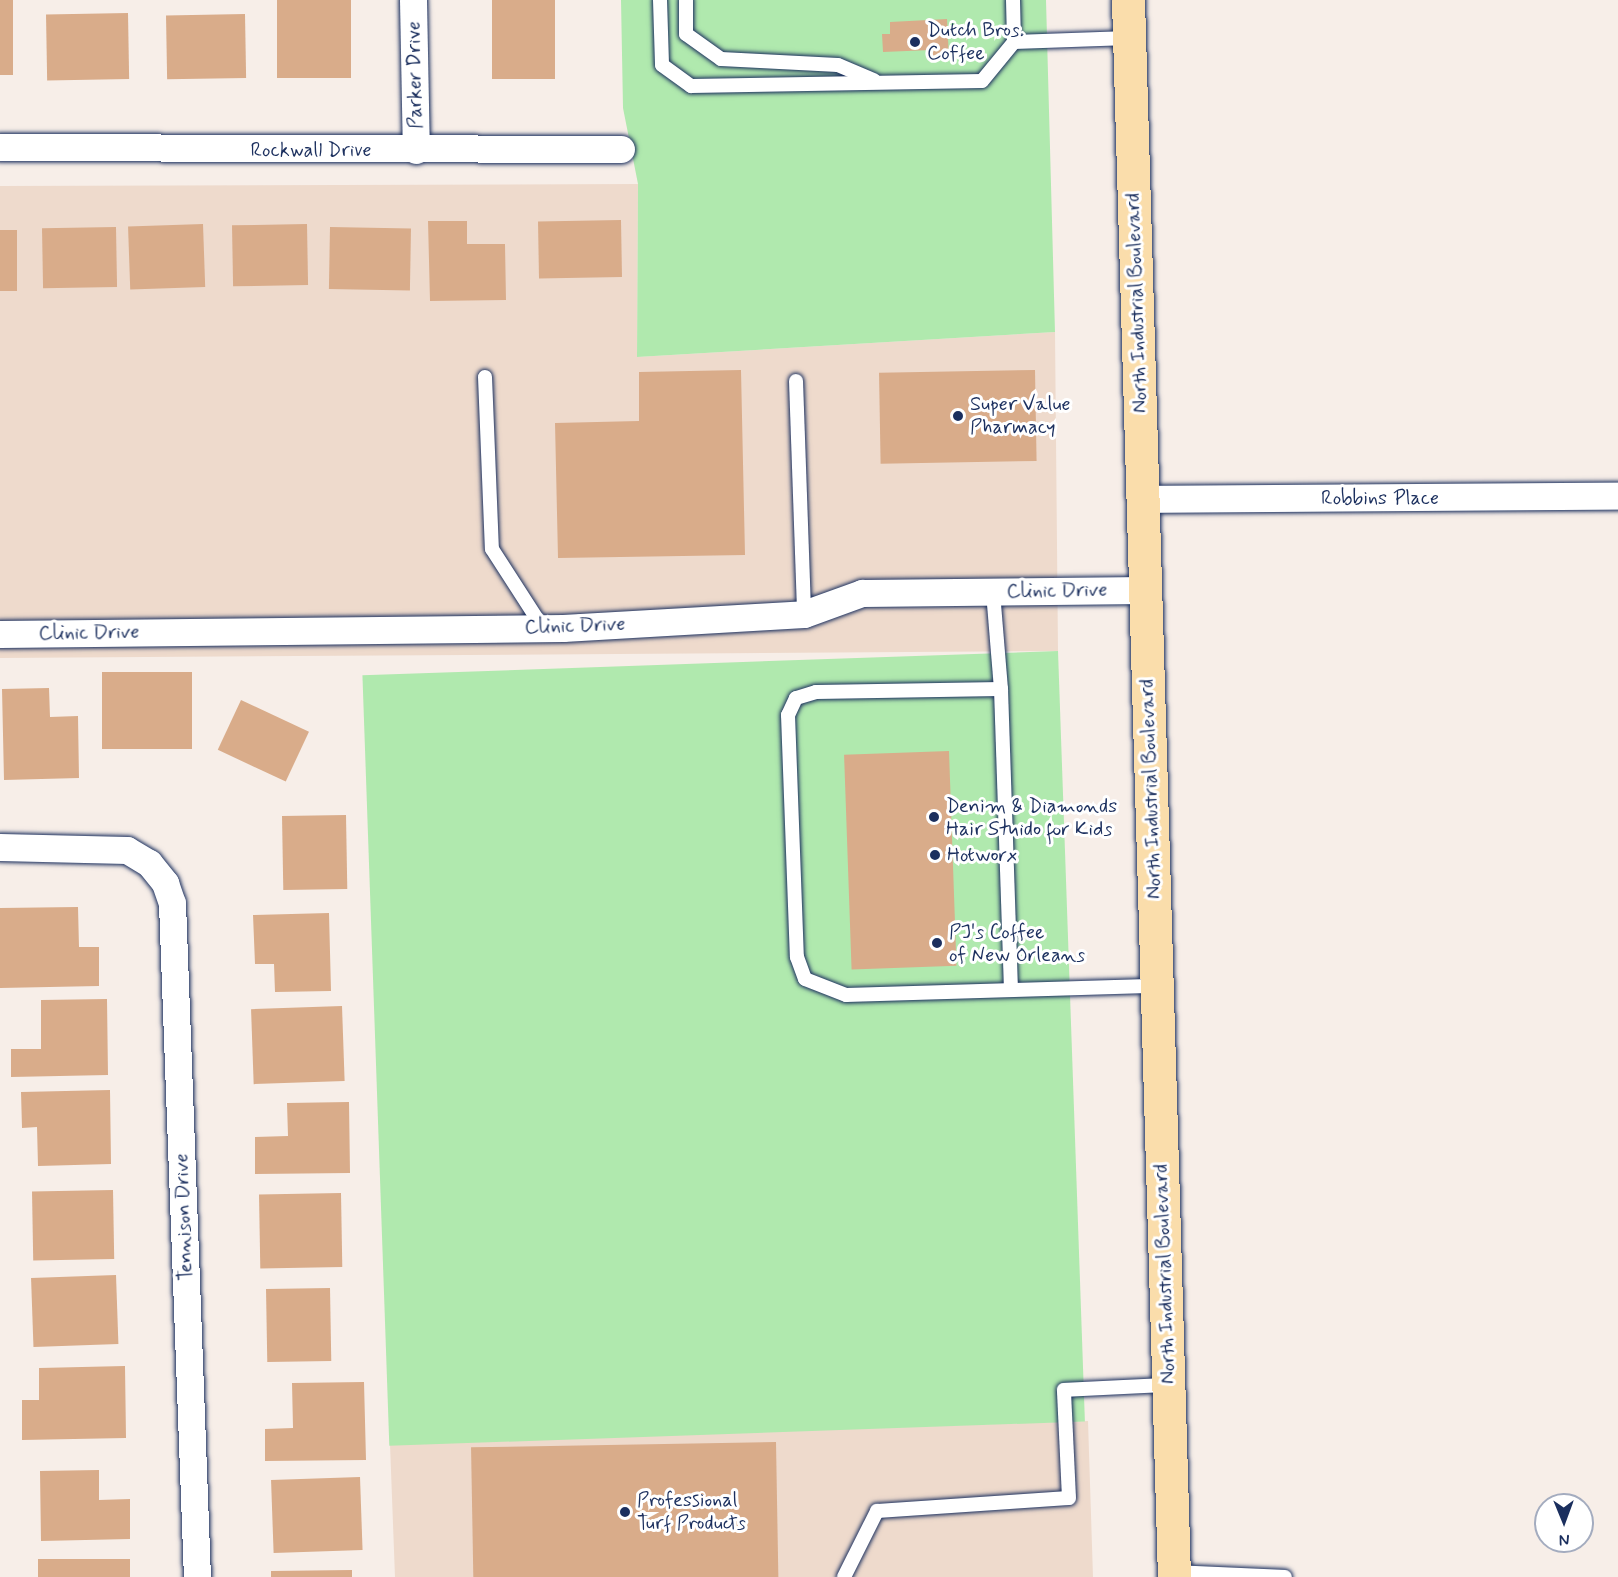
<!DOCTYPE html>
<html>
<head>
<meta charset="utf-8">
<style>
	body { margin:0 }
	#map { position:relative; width:1618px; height:1577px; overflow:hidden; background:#f7eee8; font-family:Mynerve,sans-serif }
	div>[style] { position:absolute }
	.built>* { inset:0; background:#eedacc }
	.green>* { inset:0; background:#b0e9ae; transform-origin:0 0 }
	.building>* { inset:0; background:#d9ac8a; transform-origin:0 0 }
	.roads { filter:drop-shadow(0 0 2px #1b2f5e) drop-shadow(0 0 2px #1b2f5e) }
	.lane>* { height:14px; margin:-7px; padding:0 7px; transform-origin:7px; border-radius:7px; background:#fff }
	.street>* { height:27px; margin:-13.5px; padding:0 13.5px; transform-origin:13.5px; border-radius:13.5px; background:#fff }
	.primary>* { height:33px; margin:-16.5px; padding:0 16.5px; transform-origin:16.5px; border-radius:16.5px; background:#faddab }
	.dots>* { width:16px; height:16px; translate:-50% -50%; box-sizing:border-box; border:3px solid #fff; border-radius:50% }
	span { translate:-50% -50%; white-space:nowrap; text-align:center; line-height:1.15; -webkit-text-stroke:6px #fff; paint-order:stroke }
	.poi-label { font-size:20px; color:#1b2f5e }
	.left { translate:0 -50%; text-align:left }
	.street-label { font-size:20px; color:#1b2f5e }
	.north { position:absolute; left:1534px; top:1493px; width:60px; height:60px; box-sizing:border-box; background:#fff; border:2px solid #a4acbf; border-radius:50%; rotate:179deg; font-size:16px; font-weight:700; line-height:24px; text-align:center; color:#1b2f5e }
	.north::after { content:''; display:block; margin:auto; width:21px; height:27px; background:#1b2f5e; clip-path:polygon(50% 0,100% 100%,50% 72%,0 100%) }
</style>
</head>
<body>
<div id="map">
	<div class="built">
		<i style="clip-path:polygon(638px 184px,637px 357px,1055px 332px,1058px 651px,0 658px,0 186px)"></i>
		<i style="clip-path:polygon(1088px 1421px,1093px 1577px,395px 1577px,390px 1444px)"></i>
	</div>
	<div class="green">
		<i style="clip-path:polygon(621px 0,1046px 0,1055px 332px,637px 357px,638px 184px,623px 108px)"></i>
		<i style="left:1058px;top:651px;width:771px;height:696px;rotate:88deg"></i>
	</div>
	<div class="building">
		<i style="left:0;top:0;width:13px;height:75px"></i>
		<i style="left:277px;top:0;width:74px;height:78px"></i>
		<i style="left:492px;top:0;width:63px;height:79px"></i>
		<i style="left:128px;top:13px;width:66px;height:82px;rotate:89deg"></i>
		<i style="left:245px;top:14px;width:64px;height:79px;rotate:89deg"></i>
		<i style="clip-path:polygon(947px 19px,949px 58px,932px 59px,931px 50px,883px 52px,882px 34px,890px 34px,890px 22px)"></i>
		<i style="left:621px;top:220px;width:57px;height:83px;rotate:89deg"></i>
		<i style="clip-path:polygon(428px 221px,467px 221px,467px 244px,505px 244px,506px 300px,430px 301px)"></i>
		<i style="left:203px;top:224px;width:63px;height:75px;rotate:88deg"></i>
		<i style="left:307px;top:224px;width:61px;height:75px;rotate:89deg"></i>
		<i style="left:116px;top:227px;width:60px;height:74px;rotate:89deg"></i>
		<i style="left:330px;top:227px;width:81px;height:62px;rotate:1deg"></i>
		<i style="left:0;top:230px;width:17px;height:61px"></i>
		<i style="clip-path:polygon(741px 370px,745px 555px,558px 558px,555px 423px,639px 421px,639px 372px)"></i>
		<i style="left:1035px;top:370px;width:91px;height:156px;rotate:89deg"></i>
		<i style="left:102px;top:672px;width:90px;height:77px"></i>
		<i style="clip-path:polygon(49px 688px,50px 717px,78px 716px,79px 778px,4px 780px,2px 689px)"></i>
		<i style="left:241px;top:700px;width:75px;height:55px;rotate:25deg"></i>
		<i style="left:949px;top:751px;width:215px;height:105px;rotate:88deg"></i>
		<i style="left:346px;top:815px;width:74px;height:64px;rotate:89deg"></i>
		<i style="clip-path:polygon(78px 907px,79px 947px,99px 947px,99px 986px,0 988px,0 908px)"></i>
		<i style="clip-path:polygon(329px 913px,331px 991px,275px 992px,274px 964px,255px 964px,253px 915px)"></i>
		<i style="clip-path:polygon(107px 999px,108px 1075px,11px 1077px,11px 1049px,41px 1049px,41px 1000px)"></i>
		<i style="left:342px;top:1006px;width:75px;height:91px;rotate:88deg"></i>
		<i style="clip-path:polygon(110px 1090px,111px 1164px,38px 1166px,37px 1127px,22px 1128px,21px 1092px)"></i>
		<i style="clip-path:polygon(349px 1102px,350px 1173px,255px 1174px,255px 1137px,288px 1136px,287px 1103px)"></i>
		<i style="left:113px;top:1190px;width:69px;height:81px;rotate:89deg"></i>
		<i style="left:341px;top:1193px;width:74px;height:82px;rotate:89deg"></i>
		<i style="left:116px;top:1275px;width:69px;height:85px;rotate:88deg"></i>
		<i style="left:330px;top:1288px;width:73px;height:64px;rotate:89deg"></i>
		<i style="clip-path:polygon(125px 1366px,126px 1438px,22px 1440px,22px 1400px,39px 1400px,39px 1368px)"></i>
		<i style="clip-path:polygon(364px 1382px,366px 1460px,265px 1461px,265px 1429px,293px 1428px,292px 1383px)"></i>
		<i style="left:776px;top:1442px;width:135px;height:305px;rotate:89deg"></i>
		<i style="clip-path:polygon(99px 1470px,99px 1500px,130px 1499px,130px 1539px,41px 1541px,40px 1471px)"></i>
		<i style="left:360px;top:1477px;width:73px;height:89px;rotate:88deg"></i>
		<i style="left:130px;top:1559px;width:18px;height:92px;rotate:90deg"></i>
		<i style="clip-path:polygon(352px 1570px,352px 1577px,271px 1577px,271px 1571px)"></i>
	</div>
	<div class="roads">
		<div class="lane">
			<i style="left:660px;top:0;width:65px;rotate:88.2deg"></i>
			<i style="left:662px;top:65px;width:36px;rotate:36deg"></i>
			<i style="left:691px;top:86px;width:291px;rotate:-1deg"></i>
			<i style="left:982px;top:81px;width:50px;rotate:-50.6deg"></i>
			<i style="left:686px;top:0;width:34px;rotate:90deg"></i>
			<i style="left:686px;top:34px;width:43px;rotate:35.5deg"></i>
			<i style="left:721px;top:59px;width:117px;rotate:2.9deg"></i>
			<i style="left:838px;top:65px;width:39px;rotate:23deg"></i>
			<i style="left:1013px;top:0;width:42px;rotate:88.6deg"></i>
			<i style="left:1014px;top:42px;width:115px;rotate:-2deg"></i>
			<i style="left:485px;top:377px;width:172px;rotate:87.7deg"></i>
			<i style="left:492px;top:549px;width:94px;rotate:57.2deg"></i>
			<i style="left:796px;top:381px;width:233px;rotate:88deg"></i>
			<i style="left:993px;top:592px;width:97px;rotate:85.3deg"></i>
			<i style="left:1001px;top:689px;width:185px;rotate:179.1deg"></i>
			<i style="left:816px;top:692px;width:21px;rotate:163deg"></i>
			<i style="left:796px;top:698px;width:19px;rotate:115deg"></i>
			<i style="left:788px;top:715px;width:242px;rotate:87.9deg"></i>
			<i style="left:797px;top:957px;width:23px;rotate:70deg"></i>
			<i style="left:805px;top:979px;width:44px;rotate:21.3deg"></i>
			<i style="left:846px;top:995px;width:311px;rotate:-1.7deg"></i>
			<i style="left:1001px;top:689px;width:299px;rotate:88.1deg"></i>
			<i style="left:1174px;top:1572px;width:111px;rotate:2.6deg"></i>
			<i style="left:844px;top:1577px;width:74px;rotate:-63.4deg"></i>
			<i style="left:877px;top:1511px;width:192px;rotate:-3.9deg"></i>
			<i style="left:1069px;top:1498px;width:108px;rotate:-92.7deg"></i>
			<i style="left:1064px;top:1390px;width:104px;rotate:-2.8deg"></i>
		</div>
		<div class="street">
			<i style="left:413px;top:0;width:150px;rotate:88.9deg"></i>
			<i style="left:0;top:147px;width:621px;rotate:0.18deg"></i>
			<i style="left:1143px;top:499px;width:475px;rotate:-0.4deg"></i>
			<i style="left:0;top:634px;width:563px;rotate:-0.61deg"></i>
			<i style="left:563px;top:628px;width:241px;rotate:-3.3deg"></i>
			<i style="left:804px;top:614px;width:62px;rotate:-19.9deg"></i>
			<i style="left:862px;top:593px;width:283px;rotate:-0.6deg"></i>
			<i style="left:0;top:847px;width:127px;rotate:1.4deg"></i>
			<i style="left:127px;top:850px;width:26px;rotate:31deg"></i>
			<i style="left:149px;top:863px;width:26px;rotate:51deg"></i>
			<i style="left:165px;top:883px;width:21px;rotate:71deg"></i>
			<i style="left:172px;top:903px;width:674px;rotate:87.88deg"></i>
		</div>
		<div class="primary">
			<i style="left:1128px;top:0;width:1578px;rotate:88.33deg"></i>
		</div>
	</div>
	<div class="dots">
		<i style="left:915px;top:42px;background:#1b2f5e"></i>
		<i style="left:958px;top:416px;background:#1b2f5e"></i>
		<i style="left:934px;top:817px;background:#1b2f5e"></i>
		<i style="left:935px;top:855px;background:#1b2f5e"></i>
		<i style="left:937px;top:943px;background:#1b2f5e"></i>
		<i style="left:625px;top:1512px;background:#1b2f5e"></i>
	</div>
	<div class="poi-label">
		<span class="left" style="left:927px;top:42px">Dutch Bros.<br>Coffee</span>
		<span class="left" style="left:970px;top:416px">Super Value<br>Pharmacy</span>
		<span class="left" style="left:946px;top:818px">Denim &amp; Diamonds<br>Hair Stuido for Kids</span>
		<span class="left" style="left:947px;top:855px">Hotworx</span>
		<span class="left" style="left:949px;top:944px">PJ's Coffee<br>of New Orleans</span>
		<span class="left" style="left:637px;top:1512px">Professional<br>Turf Products</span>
	</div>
	<div class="street-label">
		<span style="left:415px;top:75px;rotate:-91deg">Parker Drive</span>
		<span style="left:311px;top:150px">Rockwall Drive</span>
		<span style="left:1137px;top:303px;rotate:-92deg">North Industrial Boulevard</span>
		<span style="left:1380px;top:498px">Robbins Place</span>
		<span style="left:1057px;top:591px;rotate:-1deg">Clinic Drive</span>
		<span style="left:575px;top:626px;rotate:-2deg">Clinic Drive</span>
		<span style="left:89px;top:633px;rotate:-1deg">Clinic Drive</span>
		<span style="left:1151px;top:789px;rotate:-92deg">North Industrial Boulevard</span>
		<span style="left:184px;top:1217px;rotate:-92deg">Tennison Drive</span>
		<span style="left:1165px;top:1274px;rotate:-92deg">North Industrial Boulevard</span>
	</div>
	<div class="north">N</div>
</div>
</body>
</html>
